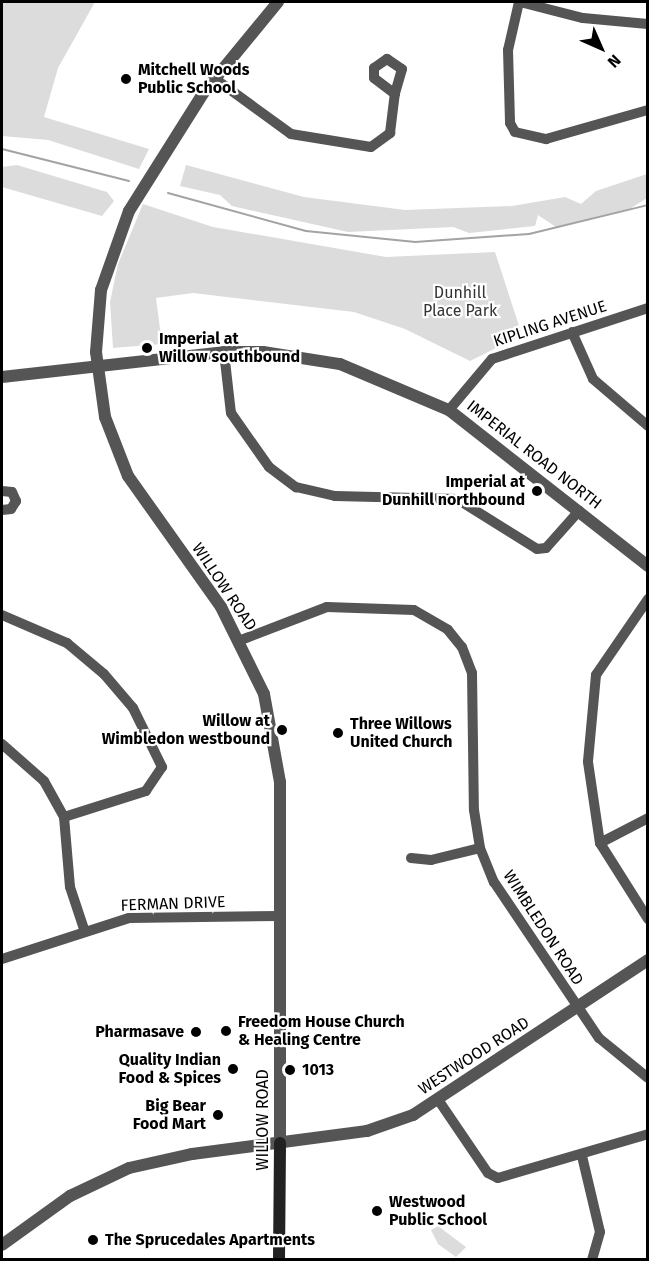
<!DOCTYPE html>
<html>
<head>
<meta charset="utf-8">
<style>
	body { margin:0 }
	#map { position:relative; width:649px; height:1261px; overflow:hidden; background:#fff; font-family:"Fira Sans",sans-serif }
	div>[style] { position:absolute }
	.green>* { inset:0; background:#dcdcdc }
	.stream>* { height:2px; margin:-1px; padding:0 1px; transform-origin:1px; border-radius:1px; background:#a3a3a3 }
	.minor>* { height:10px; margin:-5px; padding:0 5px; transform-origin:5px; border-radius:5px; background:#555 }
	.tertiary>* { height:12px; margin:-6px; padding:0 6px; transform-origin:6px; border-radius:6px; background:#555 }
	.secondary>* { height:12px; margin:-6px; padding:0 6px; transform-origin:6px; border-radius:6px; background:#222 }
	.dots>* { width:16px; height:16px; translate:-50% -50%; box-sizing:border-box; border:3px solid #fff; border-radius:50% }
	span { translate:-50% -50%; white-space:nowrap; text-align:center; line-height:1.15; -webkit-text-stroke:4.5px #fff; paint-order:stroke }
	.poi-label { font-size:16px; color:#000; font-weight:700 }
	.left { translate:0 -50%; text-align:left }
	.right { translate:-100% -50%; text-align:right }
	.park-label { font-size:16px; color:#333 }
	.street-label { font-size:16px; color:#000 }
	.frame { position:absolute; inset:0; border:3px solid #000; pointer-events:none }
	.north { position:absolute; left:571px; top:18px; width:60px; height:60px; -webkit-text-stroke:4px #fff; paint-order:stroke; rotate:135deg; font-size:16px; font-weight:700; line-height:24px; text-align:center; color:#000 }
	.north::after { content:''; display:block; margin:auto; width:21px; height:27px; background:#000; clip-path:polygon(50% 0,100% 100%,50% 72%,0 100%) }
</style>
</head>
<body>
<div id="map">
	<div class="green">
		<i style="clip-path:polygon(2px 2px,95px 2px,58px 68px,44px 117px,149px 149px,139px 169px,48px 140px,2px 136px)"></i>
		<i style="clip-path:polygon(17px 165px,107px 192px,114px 201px,102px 216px,2px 187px,2px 167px)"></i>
		<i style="clip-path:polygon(186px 165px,304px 197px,405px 210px,512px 206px,565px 197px,581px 204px,596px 191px,647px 174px,647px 198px,628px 210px,556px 227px,538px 215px,535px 226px,469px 233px,453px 227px,348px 232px,232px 206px,220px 195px,180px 186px)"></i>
		<i style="clip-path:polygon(143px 204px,213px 227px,386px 257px,495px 252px,522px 335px,470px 361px,405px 329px,354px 312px,193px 293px,156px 298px,162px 344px,113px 348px,110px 302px,118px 264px)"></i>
		<i style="clip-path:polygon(438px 1226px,466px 1247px,456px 1257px,438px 1244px,431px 1230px)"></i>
	</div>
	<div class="stream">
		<i style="left:2px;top:149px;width:131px;rotate:14.1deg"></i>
		<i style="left:168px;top:193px;width:143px;rotate:15.4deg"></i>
		<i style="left:306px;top:231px;width:110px;rotate:5.8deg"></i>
		<i style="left:415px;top:242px;width:114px;rotate:-4deg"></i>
		<i style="left:529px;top:234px;width:122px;rotate:-13.7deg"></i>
	</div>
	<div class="minor">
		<i style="left:519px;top:2px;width:49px;rotate:102.9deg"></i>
		<i style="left:508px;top:50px;width:73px;rotate:88.4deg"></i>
		<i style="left:510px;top:123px;width:10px;rotate:61deg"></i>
		<i style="left:515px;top:132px;width:32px;rotate:13deg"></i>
		<i style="left:546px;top:139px;width:106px;rotate:-15.9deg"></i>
		<i style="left:520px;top:2px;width:65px;rotate:14.3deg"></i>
		<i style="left:583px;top:18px;width:65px;rotate:5.3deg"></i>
		<i style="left:387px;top:59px;width:18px;rotate:34deg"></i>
		<i style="left:402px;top:69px;width:26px;rotate:106deg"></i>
		<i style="left:395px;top:94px;width:26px;rotate:-143deg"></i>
		<i style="left:374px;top:78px;width:10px;rotate:-90deg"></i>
		<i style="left:374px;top:68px;width:16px;rotate:-35deg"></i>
		<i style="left:214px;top:78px;width:95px;rotate:36deg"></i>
		<i style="left:291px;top:134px;width:81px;rotate:9.2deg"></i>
		<i style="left:371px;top:147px;width:24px;rotate:-36deg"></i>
		<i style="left:390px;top:133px;width:39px;rotate:-83deg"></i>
		<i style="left:572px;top:332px;width:51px;rotate:65.9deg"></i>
		<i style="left:593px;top:379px;width:72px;rotate:40.5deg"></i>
		<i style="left:224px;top:352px;width:61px;rotate:83.5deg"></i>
		<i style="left:231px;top:413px;width:66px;rotate:54.9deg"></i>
		<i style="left:269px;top:467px;width:34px;rotate:37deg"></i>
		<i style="left:296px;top:487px;width:40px;rotate:13deg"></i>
		<i style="left:335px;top:496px;width:122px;rotate:1.4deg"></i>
		<i style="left:457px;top:499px;width:94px;rotate:32deg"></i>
		<i style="left:537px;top:549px;width:9px;rotate:-6deg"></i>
		<i style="left:546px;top:548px;width:50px;rotate:-48.3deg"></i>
		<i style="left:449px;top:410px;width:67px;rotate:-49.9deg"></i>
		<i style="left:492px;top:359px;width:164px;rotate:-18.1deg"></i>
		<i style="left:2px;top:491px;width:10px;rotate:6deg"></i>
		<i style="left:12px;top:492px;width:10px;rotate:66deg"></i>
		<i style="left:16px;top:501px;width:9px;rotate:122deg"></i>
		<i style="left:11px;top:509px;width:9px;rotate:174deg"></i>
		<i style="left:648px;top:599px;width:92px;rotate:124.4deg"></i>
		<i style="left:596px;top:675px;width:87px;rotate:95.3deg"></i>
		<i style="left:588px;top:762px;width:82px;rotate:81.6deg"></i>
		<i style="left:600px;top:843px;width:90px;rotate:57.7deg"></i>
		<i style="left:2px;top:615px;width:71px;rotate:23.3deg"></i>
		<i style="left:67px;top:643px;width:48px;rotate:40deg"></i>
		<i style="left:104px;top:674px;width:45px;rotate:49.5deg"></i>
		<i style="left:133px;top:708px;width:66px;rotate:63.8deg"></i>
		<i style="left:162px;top:767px;width:29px;rotate:124deg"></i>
		<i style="left:146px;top:791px;width:86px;rotate:162.4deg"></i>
		<i style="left:241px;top:640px;width:92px;rotate:-21deg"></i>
		<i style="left:327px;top:607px;width:87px;rotate:2deg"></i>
		<i style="left:414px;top:610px;width:39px;rotate:30deg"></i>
		<i style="left:448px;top:630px;width:22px;rotate:51deg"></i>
		<i style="left:462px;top:647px;width:28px;rotate:69deg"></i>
		<i style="left:472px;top:673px;width:137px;rotate:89.2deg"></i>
		<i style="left:474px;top:810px;width:38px;rotate:81deg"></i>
		<i style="left:480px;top:848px;width:37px;rotate:68deg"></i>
		<i style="left:494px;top:882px;width:188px;rotate:56.1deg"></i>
		<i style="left:599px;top:1038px;width:63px;rotate:39.2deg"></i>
		<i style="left:2px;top:744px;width:56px;rotate:41.4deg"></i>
		<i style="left:44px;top:781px;width:41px;rotate:60.9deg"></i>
		<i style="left:64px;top:817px;width:70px;rotate:85.1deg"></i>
		<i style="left:70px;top:887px;width:44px;rotate:71.6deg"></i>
		<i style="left:600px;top:843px;width:54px;rotate:-27.5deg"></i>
		<i style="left:411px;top:858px;width:20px;rotate:6deg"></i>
		<i style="left:431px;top:860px;width:50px;rotate:-13.8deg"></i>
		<i style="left:2px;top:959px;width:133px;rotate:-17.9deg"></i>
		<i style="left:129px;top:918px;width:151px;rotate:-0.8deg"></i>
		<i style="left:439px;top:1101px;width:87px;rotate:55.8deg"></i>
		<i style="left:488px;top:1173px;width:11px;rotate:27deg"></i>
		<i style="left:498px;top:1178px;width:156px;rotate:-16.3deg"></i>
		<i style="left:582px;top:1156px;width:78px;rotate:76.7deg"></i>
		<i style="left:600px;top:1232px;width:29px;rotate:106deg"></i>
	</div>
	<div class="tertiary">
		<i style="left:278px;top:2px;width:117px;rotate:129.4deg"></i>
		<i style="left:204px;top:92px;width:141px;rotate:122.2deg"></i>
		<i style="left:129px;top:211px;width:84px;rotate:109.5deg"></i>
		<i style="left:101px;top:290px;width:62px;rotate:94.6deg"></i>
		<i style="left:96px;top:352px;width:66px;rotate:82.1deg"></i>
		<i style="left:105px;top:417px;width:63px;rotate:68.7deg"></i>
		<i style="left:128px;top:476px;width:161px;rotate:54.6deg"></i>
		<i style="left:221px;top:607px;width:97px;rotate:63.7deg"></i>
		<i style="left:264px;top:694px;width:89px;rotate:79.7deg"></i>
		<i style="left:280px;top:782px;width:361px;rotate:90deg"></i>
		<i style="left:2px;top:377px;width:223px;rotate:-6.4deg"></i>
		<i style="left:224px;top:352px;width:39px"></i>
		<i style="left:263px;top:352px;width:78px;rotate:8.9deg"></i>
		<i style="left:340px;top:364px;width:118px;rotate:22.9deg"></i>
		<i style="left:449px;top:410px;width:253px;rotate:38.1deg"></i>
		<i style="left:2px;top:1245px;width:84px;rotate:-35.8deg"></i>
		<i style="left:70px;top:1196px;width:65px;rotate:-25.4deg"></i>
		<i style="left:129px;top:1168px;width:65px;rotate:-12.5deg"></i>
		<i style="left:192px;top:1154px;width:177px;rotate:-7.5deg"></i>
		<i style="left:367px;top:1131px;width:49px;rotate:-19.2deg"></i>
		<i style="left:413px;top:1115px;width:282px;rotate:-33.4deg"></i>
	</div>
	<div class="secondary">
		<i style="left:279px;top:1260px;width:117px;rotate:-89.5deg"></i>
	</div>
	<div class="dots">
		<i style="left:126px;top:79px;background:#000"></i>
		<i style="left:147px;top:348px;background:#000"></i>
		<i style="left:537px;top:491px;background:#000"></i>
		<i style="left:282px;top:730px;background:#000"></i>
		<i style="left:338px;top:733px;background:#000"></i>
		<i style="left:226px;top:1031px;background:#000"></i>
		<i style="left:196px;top:1032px;background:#000"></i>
		<i style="left:233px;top:1069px;background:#000"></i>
		<i style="left:290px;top:1070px;background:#000"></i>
		<i style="left:218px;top:1115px;background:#000"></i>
		<i style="left:377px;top:1211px;background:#000"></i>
		<i style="left:93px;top:1240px;background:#000"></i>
	</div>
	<div class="poi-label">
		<span class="left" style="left:138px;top:79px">Mitchell Woods<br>Public School</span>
		<span class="left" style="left:159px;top:348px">Imperial at<br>Willow southbound</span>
		<span class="right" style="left:525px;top:491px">Imperial at<br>Dunhill northbound</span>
		<span class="right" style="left:270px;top:730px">Willow at<br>Wimbledon westbound</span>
		<span class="left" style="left:350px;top:733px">Three Willows<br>United Church</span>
		<span class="left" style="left:238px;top:1031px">Freedom House Church<br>&amp; Healing Centre</span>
		<span class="right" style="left:184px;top:1032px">Pharmasave</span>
		<span class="right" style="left:221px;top:1069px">Quality Indian<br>Food &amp; Spices</span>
		<span class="left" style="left:302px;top:1070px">1013</span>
		<span class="right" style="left:206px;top:1115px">Big Bear<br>Food Mart</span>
		<span class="left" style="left:389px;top:1211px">Westwood<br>Public School</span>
		<span class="left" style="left:105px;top:1240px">The Sprucedales Apartments</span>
	</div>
	<div class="park-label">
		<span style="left:460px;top:302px">Dunhill<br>Place Park</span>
	</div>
	<div class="street-label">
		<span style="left:550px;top:324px;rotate:-18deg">KIPLING AVENUE</span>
		<span style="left:534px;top:455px;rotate:38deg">IMPERIAL ROAD NORTH</span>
		<span style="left:224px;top:587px;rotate:56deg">WILLOW ROAD</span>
		<span style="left:173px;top:904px;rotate:-2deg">FERMAN DRIVE</span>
		<span style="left:543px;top:928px;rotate:57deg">WIMBLEDON ROAD</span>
		<span style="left:474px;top:1056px;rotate:-33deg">WESTWOOD ROAD</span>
		<span style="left:263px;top:1120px;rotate:-90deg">WILLOW ROAD</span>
	</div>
	<div class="frame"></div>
	<div class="north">N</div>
</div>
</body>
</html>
